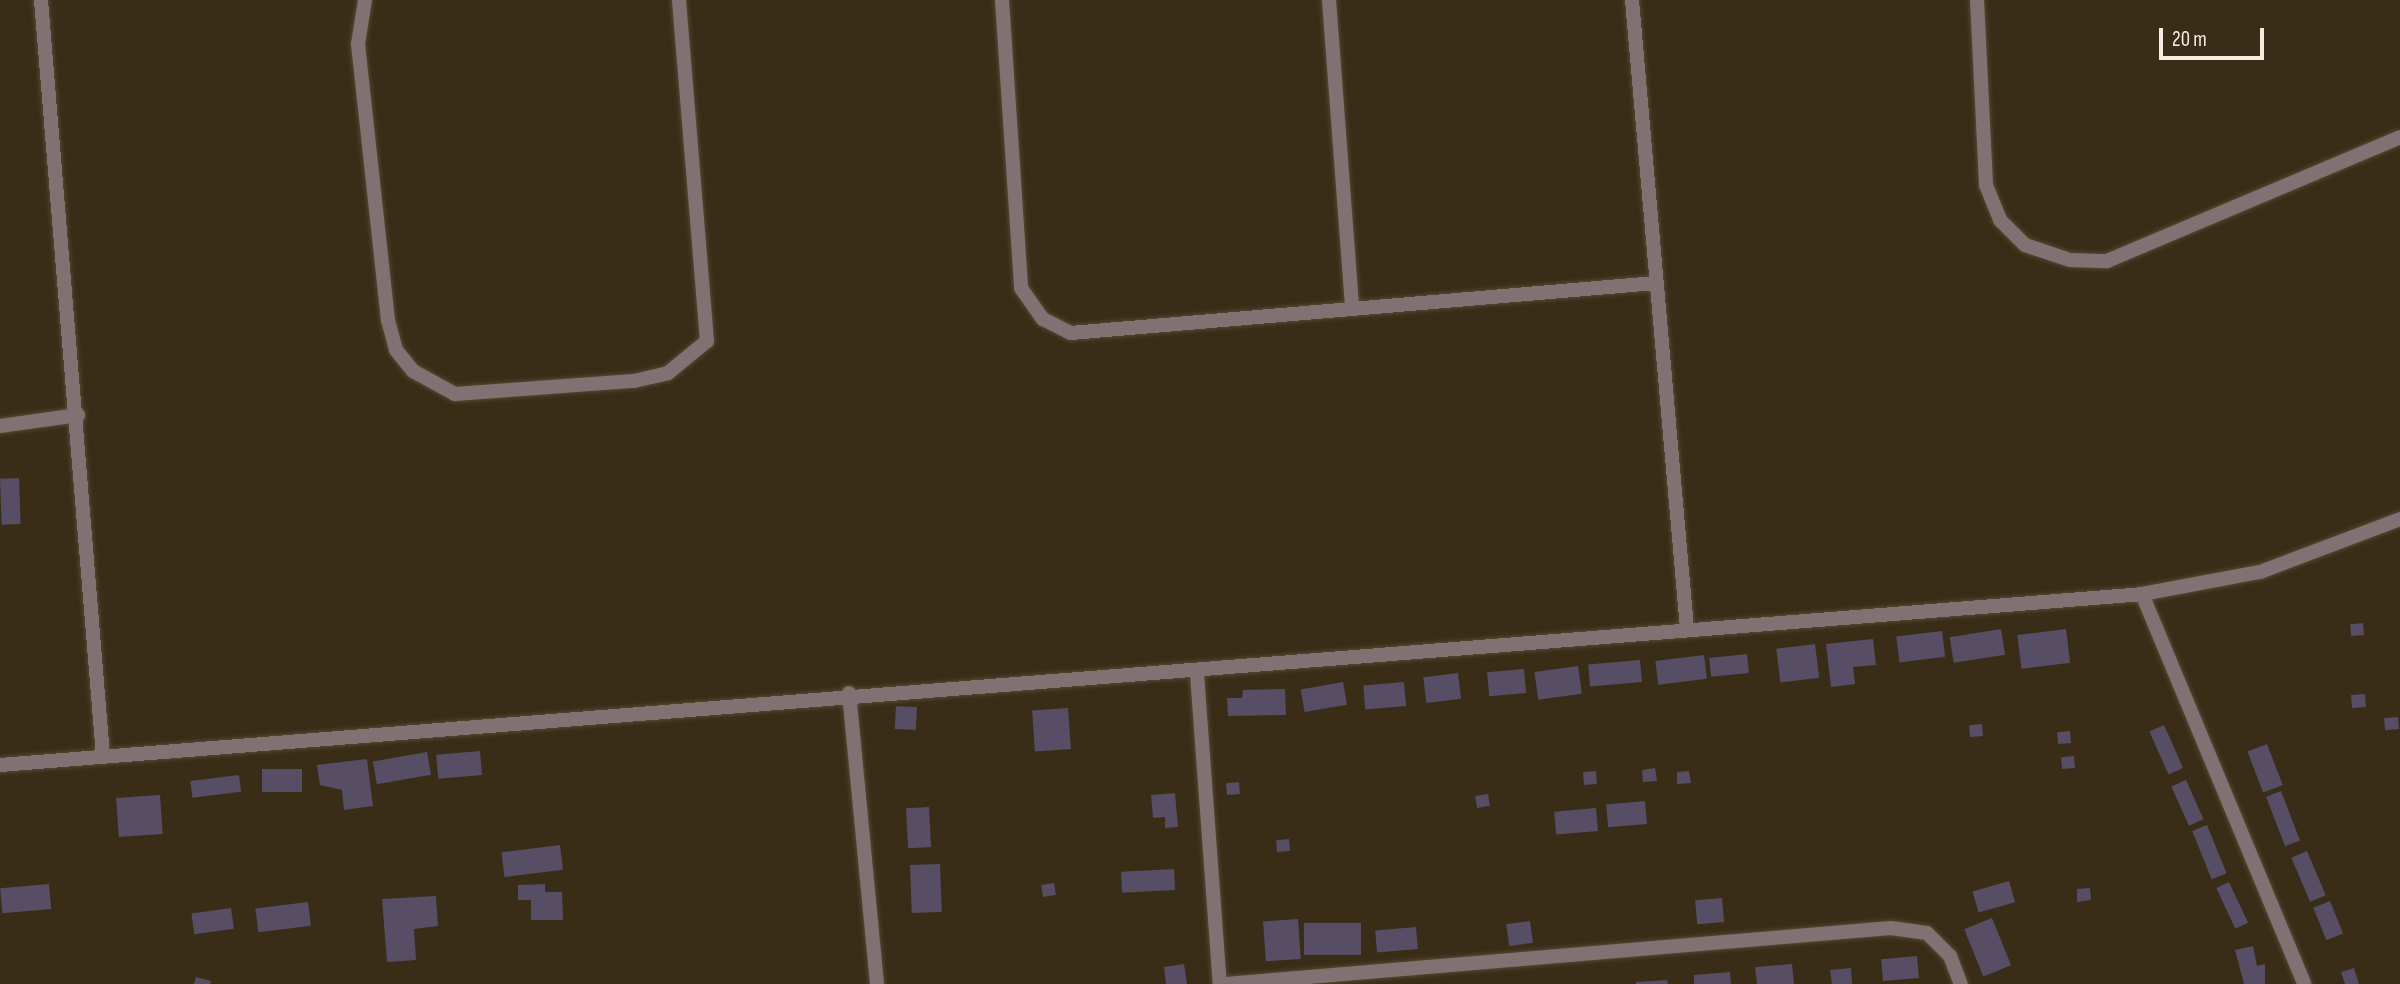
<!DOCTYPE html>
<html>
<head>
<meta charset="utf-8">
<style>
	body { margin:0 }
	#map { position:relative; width:2400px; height:984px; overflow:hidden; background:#3a2d17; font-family:"Sofia Sans Condensed",sans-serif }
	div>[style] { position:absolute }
	.building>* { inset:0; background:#574d64; transform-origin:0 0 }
	.roads { filter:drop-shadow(0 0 2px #544833) drop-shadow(0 0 2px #544833) }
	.street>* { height:14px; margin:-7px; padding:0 7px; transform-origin:7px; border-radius:7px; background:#807272 }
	span { translate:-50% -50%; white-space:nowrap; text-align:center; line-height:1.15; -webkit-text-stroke:7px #3a2d17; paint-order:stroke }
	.scale { position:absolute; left:2159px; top:28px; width:105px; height:32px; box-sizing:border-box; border:4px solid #f4ecdf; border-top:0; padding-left:9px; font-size:21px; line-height:24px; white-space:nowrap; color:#f4ecdf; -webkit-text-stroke:5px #3a2d17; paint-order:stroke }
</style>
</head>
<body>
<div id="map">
	<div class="building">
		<i style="left:19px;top:478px;width:46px;height:19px;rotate:88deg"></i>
		<i style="left:2363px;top:623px;width:12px;height:13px;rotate:85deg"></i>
		<i style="left:2001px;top:629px;width:26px;height:52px;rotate:81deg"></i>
		<i style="left:2066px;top:629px;width:34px;height:49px;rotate:83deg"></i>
		<i style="left:1942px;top:631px;width:26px;height:46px;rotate:83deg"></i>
		<i style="clip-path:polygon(1873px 639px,1876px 665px,1853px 667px,1855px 684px,1831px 687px,1826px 644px)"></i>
		<i style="left:1815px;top:644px;width:34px;height:39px;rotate:83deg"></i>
		<i style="left:1747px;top:654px;width:19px;height:38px;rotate:84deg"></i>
		<i style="left:1704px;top:655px;width:24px;height:49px;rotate:83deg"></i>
		<i style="left:1640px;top:660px;width:22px;height:52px;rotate:85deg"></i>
		<i style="left:1578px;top:666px;width:28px;height:44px;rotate:82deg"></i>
		<i style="left:1524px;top:669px;width:24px;height:37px;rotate:85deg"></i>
		<i style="left:1458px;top:673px;width:26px;height:35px;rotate:83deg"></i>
		<i style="left:1343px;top:682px;width:23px;height:43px;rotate:80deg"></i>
		<i style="left:1404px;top:682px;width:24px;height:41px;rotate:85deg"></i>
		<i style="clip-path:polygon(1285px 689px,1286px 715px,1228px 716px,1227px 698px,1242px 698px,1243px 690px)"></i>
		<i style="left:2365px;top:694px;width:13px;height:14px;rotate:86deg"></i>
		<i style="left:896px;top:706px;width:21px;height:23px;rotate:3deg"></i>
		<i style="left:1068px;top:708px;width:41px;height:36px;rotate:86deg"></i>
		<i style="left:2398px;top:717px;width:12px;height:14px;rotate:85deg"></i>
		<i style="left:1982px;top:724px;width:12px;height:13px;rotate:85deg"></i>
		<i style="left:2164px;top:725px;width:47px;height:16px;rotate:66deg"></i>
		<i style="left:2070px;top:731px;width:12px;height:13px;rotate:85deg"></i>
		<i style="left:2267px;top:744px;width:44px;height:21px;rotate:69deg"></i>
		<i style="left:480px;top:751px;width:24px;height:44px;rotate:85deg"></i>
		<i style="left:427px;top:752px;width:23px;height:55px;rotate:80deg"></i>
		<i style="left:2074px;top:756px;width:12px;height:13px;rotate:85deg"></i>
		<i style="clip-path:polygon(367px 759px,373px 806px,344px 810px,342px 790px,320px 785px,317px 765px)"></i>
		<i style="clip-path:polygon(1655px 768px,1657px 781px,1643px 782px,1642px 770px)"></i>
		<i style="left:302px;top:769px;width:23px;height:40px;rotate:90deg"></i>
		<i style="left:1596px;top:771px;width:13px;height:13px;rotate:86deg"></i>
		<i style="clip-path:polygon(1689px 771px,1691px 783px,1677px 784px,1677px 772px)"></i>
		<i style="left:239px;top:775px;width:17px;height:49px;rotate:83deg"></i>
		<i style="left:2186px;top:780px;width:43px;height:16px;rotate:66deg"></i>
		<i style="left:1239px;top:782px;width:12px;height:13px;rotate:85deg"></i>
		<i style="left:2281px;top:791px;width:53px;height:16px;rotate:69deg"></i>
		<i style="clip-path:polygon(1175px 793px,1178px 827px,1165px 828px,1165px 817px,1153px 818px,1151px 795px)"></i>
		<i style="left:1488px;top:794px;width:12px;height:13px;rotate:81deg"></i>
		<i style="left:160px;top:795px;width:39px;height:44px;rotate:86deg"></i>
		<i style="left:1645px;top:801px;width:23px;height:39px;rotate:85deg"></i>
		<i style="left:929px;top:807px;width:40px;height:23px;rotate:87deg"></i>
		<i style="left:1596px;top:808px;width:23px;height:42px;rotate:85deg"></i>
		<i style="left:2207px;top:825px;width:52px;height:16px;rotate:68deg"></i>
		<i style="left:1289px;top:839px;width:12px;height:13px;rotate:85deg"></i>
		<i style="left:560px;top:845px;width:25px;height:59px;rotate:83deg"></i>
		<i style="left:2307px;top:851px;width:48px;height:17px;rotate:67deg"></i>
		<i style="left:940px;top:864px;width:48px;height:30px;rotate:88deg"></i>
		<i style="left:1174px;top:869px;width:21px;height:53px;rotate:87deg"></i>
		<i style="left:2009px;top:881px;width:22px;height:38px;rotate:74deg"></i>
		<i style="left:2229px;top:882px;width:45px;height:14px;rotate:65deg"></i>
		<i style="left:1054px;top:883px;width:12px;height:13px;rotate:81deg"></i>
		<i style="left:49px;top:884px;width:25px;height:49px;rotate:85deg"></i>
		<i style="clip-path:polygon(545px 884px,545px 892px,562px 892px,563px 920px,531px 920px,531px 900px,518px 900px,518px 885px)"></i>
		<i style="clip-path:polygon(2090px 888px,2091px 900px,2077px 902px,2077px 889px)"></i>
		<i style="clip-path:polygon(436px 896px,438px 926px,414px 929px,416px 960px,387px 962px,382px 899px)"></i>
		<i style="left:1722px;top:898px;width:24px;height:27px;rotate:85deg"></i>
		<i style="left:2330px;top:901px;width:35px;height:18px;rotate:68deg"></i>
		<i style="left:308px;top:902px;width:24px;height:53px;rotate:83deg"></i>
		<i style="left:231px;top:908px;width:21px;height:40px;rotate:82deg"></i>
		<i style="left:1992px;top:918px;width:51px;height:30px;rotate:68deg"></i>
		<i style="left:1298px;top:919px;width:40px;height:35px;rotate:86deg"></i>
		<i style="left:1530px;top:921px;width:22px;height:24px;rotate:82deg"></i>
		<i style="left:1304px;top:923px;width:57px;height:32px"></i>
		<i style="left:1416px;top:927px;width:22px;height:41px;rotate:85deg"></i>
		<i style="clip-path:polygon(2253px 946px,2257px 966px,2265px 964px,2265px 984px,2244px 984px,2235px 950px)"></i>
		<i style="left:1917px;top:956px;width:22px;height:36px;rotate:85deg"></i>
		<i style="clip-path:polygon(1184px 964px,1187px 984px,1166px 984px,1164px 967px)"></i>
		<i style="clip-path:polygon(1792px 964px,1794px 984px,1757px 984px,1755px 967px)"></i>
		<i style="clip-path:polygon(1851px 968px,1852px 984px,1832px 984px,1830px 970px)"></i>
		<i style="clip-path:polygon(2354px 968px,2359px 984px,2345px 984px,2341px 972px)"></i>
		<i style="clip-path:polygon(1730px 972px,1731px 984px,1694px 984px,1694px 975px)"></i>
		<i style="clip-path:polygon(196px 977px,211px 981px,210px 984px,194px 984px)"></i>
		<i style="clip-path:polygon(1667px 980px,1668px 984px,1636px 984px,1636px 982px)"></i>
	</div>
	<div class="roads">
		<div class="street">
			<i style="left:41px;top:0;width:759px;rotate:85.31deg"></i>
			<i style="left:365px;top:0;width:45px;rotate:99deg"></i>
			<i style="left:358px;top:44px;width:278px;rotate:83.8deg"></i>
			<i style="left:388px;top:320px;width:31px;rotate:75deg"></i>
			<i style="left:396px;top:350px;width:27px;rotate:51deg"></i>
			<i style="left:413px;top:371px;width:48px;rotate:28.7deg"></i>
			<i style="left:455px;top:394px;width:179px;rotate:-4.2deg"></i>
			<i style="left:634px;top:381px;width:35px;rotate:-13deg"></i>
			<i style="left:668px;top:373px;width:50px;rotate:-39.4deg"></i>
			<i style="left:707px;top:341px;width:342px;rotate:-94.7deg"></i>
			<i style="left:1002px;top:0;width:289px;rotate:86.2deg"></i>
			<i style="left:1021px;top:288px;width:38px;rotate:55deg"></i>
			<i style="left:1043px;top:319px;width:31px;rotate:27deg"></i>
			<i style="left:1071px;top:333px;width:586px;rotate:-4.89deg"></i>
			<i style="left:1329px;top:0;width:309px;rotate:85.7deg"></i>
			<i style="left:1632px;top:0;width:631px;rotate:85deg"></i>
			<i style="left:1977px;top:0;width:185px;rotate:87.2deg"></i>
			<i style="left:1986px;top:185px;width:38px;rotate:68deg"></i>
			<i style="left:2000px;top:220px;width:35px;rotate:45deg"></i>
			<i style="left:2025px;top:245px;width:47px;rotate:18.4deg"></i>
			<i style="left:2070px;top:260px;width:37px;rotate:2deg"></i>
			<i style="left:2107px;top:261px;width:318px;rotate:-22.9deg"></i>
			<i style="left:0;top:426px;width:79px;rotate:-8deg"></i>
			<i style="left:2142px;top:594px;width:422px;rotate:67.4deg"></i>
			<i style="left:1197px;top:674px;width:311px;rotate:85.8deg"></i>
			<i style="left:849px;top:693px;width:292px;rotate:84.5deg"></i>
			<i style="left:0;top:765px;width:2149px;rotate:-4.56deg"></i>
			<i style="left:2142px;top:594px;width:120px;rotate:-10.6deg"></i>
			<i style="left:2260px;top:572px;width:150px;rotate:-20.7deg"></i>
			<i style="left:1226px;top:984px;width:667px;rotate:-4.81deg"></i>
			<i style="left:1891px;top:928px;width:36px;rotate:8deg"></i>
			<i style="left:1927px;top:933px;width:33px;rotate:45deg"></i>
			<i style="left:1950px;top:956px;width:30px;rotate:69deg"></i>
		</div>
	</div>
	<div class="scale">20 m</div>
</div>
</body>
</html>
